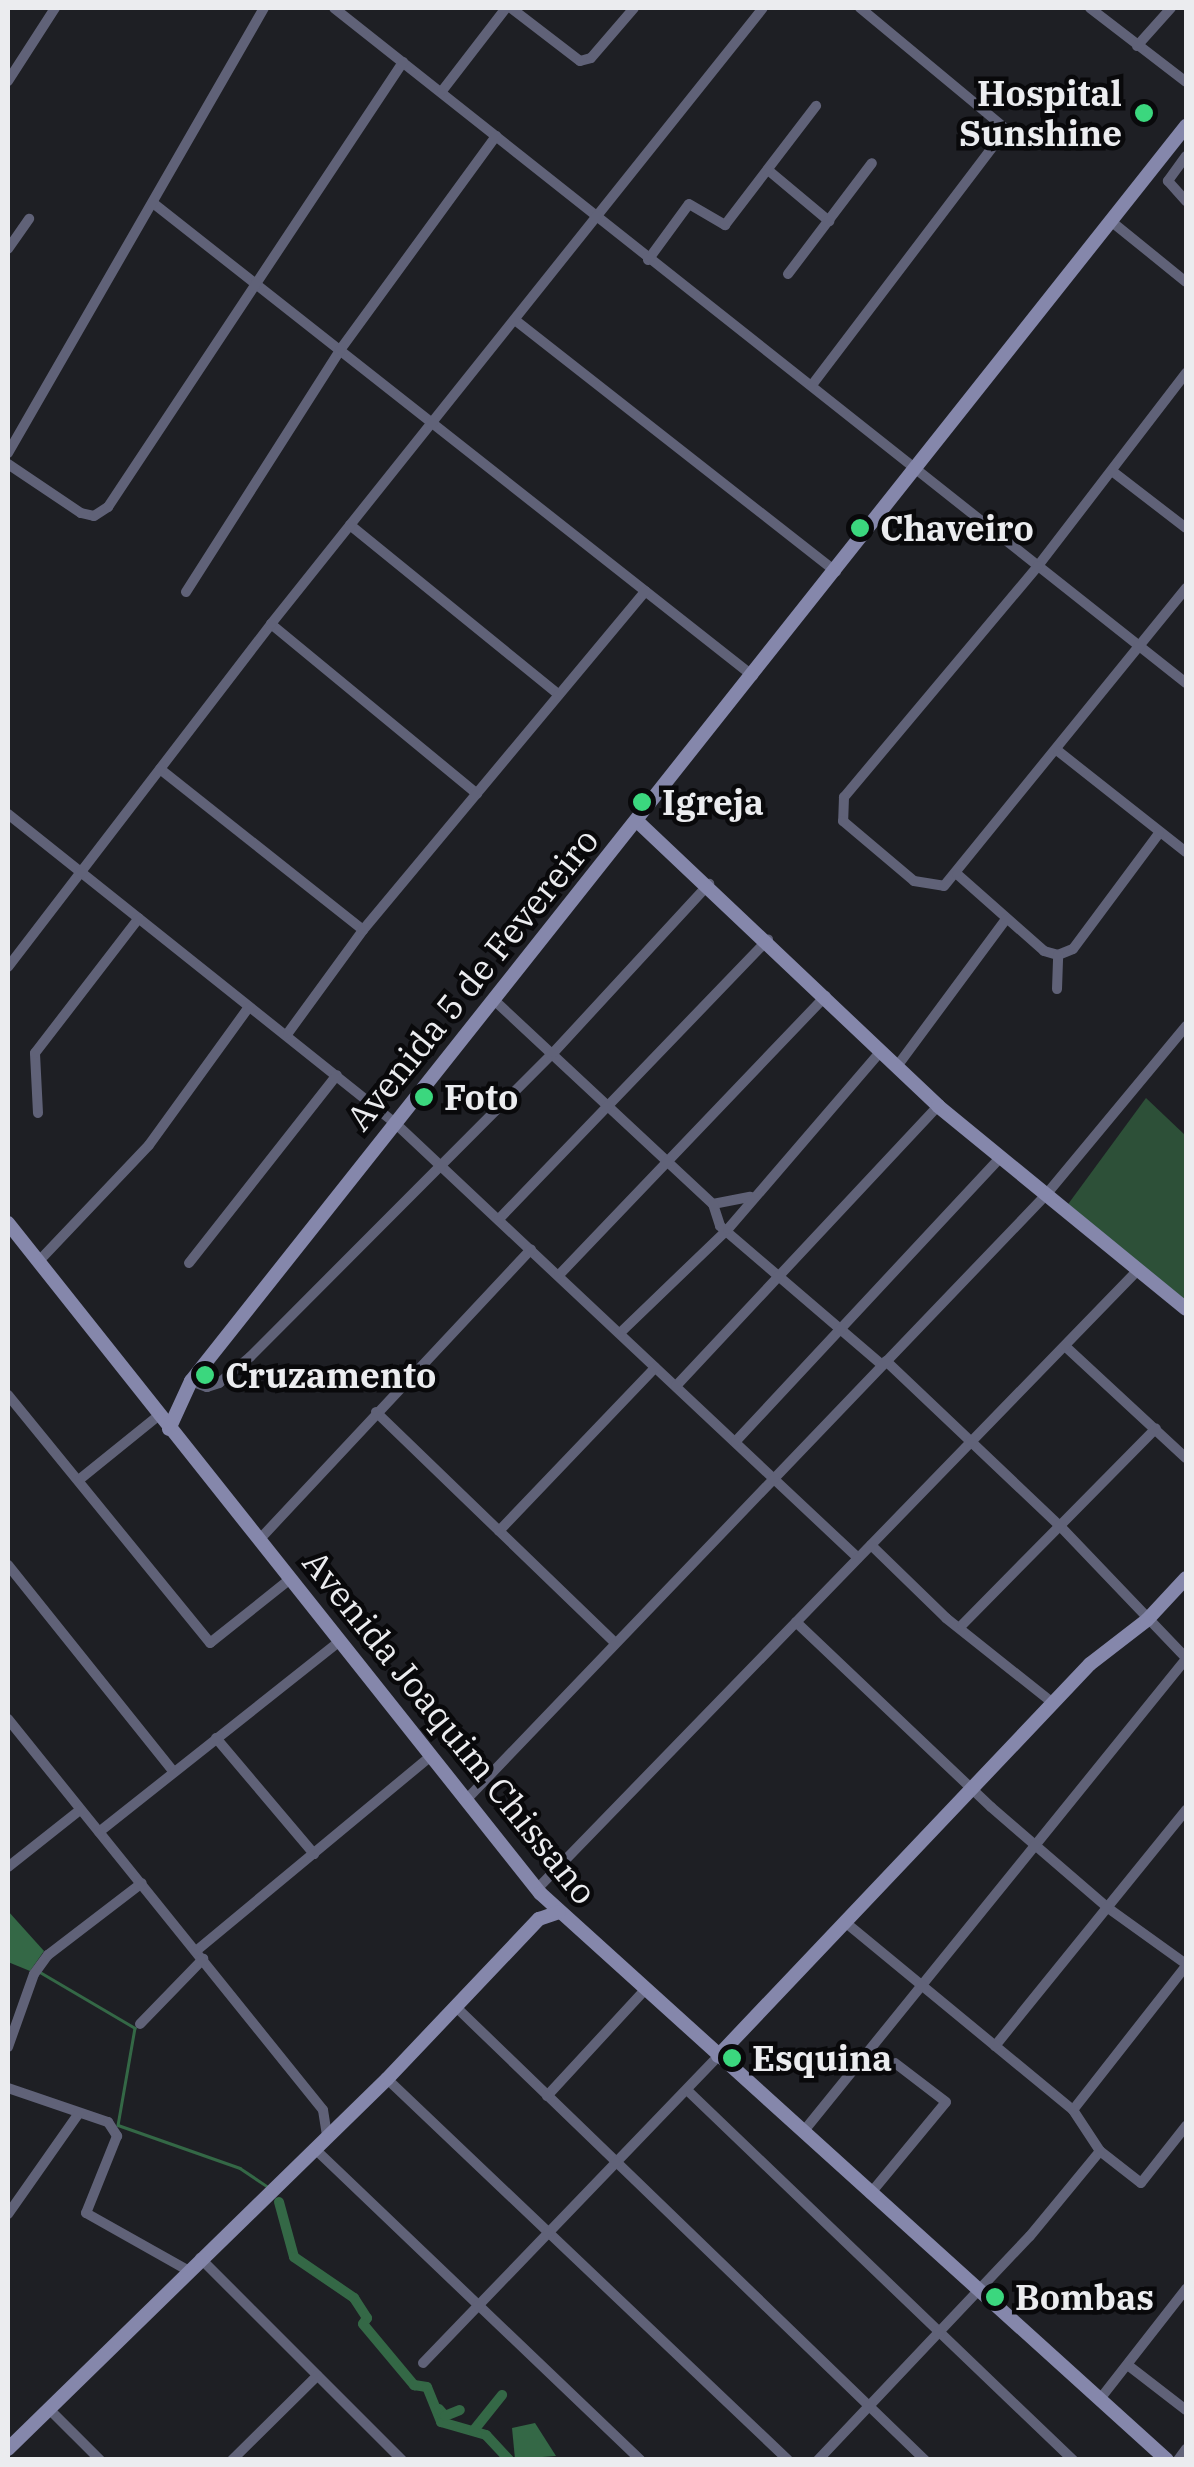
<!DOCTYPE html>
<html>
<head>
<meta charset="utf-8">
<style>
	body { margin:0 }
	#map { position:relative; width:1194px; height:2467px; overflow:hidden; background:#1e1f24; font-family:"IBM Plex Serif",serif }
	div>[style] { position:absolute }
	.green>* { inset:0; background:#2d5038 }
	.water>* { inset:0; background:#346846 }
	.stream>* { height:2.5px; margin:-1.25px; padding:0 1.25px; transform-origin:1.25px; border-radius:1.25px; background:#346846 }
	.canal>* { height:10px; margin:-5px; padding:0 5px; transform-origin:5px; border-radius:5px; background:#346846 }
	.street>* { height:10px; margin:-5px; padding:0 5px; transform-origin:5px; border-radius:5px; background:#606278 }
	.secondary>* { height:14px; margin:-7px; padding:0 7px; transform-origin:7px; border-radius:7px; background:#8587ab }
	.dots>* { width:28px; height:28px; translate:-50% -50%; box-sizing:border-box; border:5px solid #09090b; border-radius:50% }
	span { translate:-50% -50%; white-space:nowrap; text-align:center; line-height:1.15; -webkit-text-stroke:9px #09090b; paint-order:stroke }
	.poi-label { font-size:35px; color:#ebecef; font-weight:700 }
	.right { translate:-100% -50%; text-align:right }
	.left { translate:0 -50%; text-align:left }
	.street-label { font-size:35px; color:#ebecef }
	.frame { position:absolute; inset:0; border:10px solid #ebecef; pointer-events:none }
</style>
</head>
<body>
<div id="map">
	<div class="green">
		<i style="clip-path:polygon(1146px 1098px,1186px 1136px,1186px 1303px,1066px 1207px)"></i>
	</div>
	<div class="water">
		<i style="clip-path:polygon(8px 1911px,44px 1951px,30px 1971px,8px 1962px)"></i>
		<i style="clip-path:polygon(535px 2423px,556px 2456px,515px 2459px,512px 2428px)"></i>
	</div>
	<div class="stream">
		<i style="left:40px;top:1972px;width:110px;rotate:30.5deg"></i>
		<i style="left:135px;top:2028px;width:98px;rotate:99.9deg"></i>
		<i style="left:118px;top:2125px;width:129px;rotate:19.4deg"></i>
		<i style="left:240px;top:2168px;width:32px;rotate:34deg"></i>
	</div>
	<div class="canal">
		<i style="left:279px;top:2202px;width:57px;rotate:74.7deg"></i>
		<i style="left:294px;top:2257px;width:73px;rotate:34.3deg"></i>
		<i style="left:354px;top:2298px;width:24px;rotate:57deg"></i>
		<i style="left:367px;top:2318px;width:7px;rotate:124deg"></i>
		<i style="left:363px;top:2324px;width:80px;rotate:50.1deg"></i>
		<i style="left:414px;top:2385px;width:13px;rotate:9deg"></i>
		<i style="left:427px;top:2387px;width:38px;rotate:68deg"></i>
		<i style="left:441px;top:2422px;width:47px;rotate:16.1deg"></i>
		<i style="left:486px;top:2435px;width:34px;rotate:47deg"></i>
		<i style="left:439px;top:2409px;width:9px;rotate:49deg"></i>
		<i style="left:445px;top:2416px;width:16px;rotate:-22deg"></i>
		<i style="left:474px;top:2430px;width:45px;rotate:-51.3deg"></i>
	</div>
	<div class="street">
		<i style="left:334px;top:8px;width:1087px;rotate:38.39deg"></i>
		<i style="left:511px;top:8px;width:87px;rotate:37.5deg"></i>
		<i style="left:580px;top:61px;width:11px;rotate:-15deg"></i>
		<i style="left:591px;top:58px;width:66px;rotate:-49.3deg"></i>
		<i style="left:1090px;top:8px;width:121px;rotate:37.6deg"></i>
		<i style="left:1137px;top:46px;width:51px;rotate:-48.2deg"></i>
		<i style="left:8px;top:81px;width:87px;rotate:-57.2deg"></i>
		<i style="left:442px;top:91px;width:105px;rotate:-52.4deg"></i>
		<i style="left:1186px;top:156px;width:31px;rotate:126deg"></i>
		<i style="left:1168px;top:181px;width:27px;rotate:48deg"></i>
		<i style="left:768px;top:170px;width:80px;rotate:39.9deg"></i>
		<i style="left:153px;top:203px;width:764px;rotate:38.25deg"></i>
		<i style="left:1112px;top:222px;width:95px;rotate:39deg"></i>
		<i style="left:8px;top:249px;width:37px;rotate:-55deg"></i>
		<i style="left:648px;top:260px;width:69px;rotate:-53.8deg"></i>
		<i style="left:689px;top:204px;width:42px;rotate:30.3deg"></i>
		<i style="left:725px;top:225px;width:150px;rotate:-52.6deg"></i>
		<i style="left:788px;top:274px;width:139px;rotate:-52.9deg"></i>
		<i style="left:515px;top:320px;width:408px;rotate:38.1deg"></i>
		<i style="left:1186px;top:373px;width:243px;rotate:127.5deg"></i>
		<i style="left:1038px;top:566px;width:302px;rotate:130deg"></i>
		<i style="left:844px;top:797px;width:24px;rotate:92deg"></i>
		<i style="left:843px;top:821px;width:93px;rotate:40.2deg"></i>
		<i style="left:914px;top:881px;width:30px;rotate:9deg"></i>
		<i style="left:944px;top:886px;width:384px;rotate:-50.9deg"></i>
		<i style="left:812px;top:385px;width:321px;rotate:-52.8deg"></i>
		<i style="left:1006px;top:129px;width:190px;rotate:-140.3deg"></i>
		<i style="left:8px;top:453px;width:513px;rotate:-60.09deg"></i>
		<i style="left:8px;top:464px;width:88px;rotate:33.9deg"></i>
		<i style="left:81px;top:513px;width:13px;rotate:13deg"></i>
		<i style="left:94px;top:516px;width:17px;rotate:-33deg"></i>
		<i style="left:108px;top:507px;width:534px;rotate:-56.46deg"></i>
		<i style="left:1112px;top:471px;width:93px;rotate:37.6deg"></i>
		<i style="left:350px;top:525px;width:269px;rotate:39.1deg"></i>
		<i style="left:186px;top:592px;width:287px;rotate:-57.5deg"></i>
		<i style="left:340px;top:350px;width:265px;rotate:-53.9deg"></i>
		<i style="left:271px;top:624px;width:267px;rotate:39.5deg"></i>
		<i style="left:1058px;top:751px;width:163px;rotate:38.3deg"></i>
		<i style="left:160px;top:769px;width:259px;rotate:38.4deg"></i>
		<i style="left:8px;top:814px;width:495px;rotate:38.6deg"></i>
		<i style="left:395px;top:1123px;width:635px;rotate:43.21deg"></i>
		<i style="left:957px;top:874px;width:116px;rotate:41.5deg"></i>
		<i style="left:1044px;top:951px;width:15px;rotate:16deg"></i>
		<i style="left:1058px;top:955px;width:16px;rotate:-22deg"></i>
		<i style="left:1073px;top:949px;width:144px;rotate:-53.4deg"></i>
		<i style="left:8px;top:967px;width:432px;rotate:-52.5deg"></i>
		<i style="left:271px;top:624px;width:788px;rotate:-51.39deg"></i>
		<i style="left:1057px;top:989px;width:34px;rotate:-88deg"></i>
		<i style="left:494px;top:1000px;width:299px;rotate:43deg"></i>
		<i style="left:713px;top:1204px;width:38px;rotate:-11deg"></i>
		<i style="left:288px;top:1033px;width:127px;rotate:-53.9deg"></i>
		<i style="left:363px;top:930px;width:441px;rotate:-50.2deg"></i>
		<i style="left:898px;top:1065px;width:182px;rotate:-53.5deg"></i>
		<i style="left:38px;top:1113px;width:60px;rotate:-92.9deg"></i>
		<i style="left:35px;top:1053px;width:170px;rotate:-52.4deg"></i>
		<i style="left:713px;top:1204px;width:23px;rotate:72deg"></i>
		<i style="left:720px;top:1226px;width:213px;rotate:40.6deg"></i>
		<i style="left:499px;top:1219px;width:388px;rotate:-46.1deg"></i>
		<i style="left:38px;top:1262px;width:161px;rotate:-46.5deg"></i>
		<i style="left:149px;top:1145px;width:170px;rotate:-54.1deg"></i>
		<i style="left:189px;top:1263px;width:239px;rotate:-51.8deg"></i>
		<i style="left:559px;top:1275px;width:386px;rotate:-46.3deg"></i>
		<i style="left:620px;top:1333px;width:150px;rotate:-43.9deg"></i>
		<i style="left:728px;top:1229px;width:235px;rotate:-49.3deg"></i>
		<i style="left:1066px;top:1347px;width:163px;rotate:42.8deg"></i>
		<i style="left:886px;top:1361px;width:238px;rotate:43.5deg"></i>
		<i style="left:1059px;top:1525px;width:184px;rotate:46.3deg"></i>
		<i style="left:191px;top:1381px;width:17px;rotate:21deg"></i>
		<i style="left:207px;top:1387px;width:13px;rotate:-18deg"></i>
		<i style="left:219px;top:1383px;width:40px;rotate:-40deg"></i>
		<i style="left:250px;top:1357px;width:431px;rotate:-45.1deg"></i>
		<i style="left:554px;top:1052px;width:229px;rotate:-47.3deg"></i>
		<i style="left:676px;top:1386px;width:383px;rotate:-46.9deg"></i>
		<i style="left:8px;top:1395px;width:320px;rotate:50.8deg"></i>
		<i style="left:210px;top:1643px;width:101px;rotate:-38.6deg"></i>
		<i style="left:376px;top:1412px;width:331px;rotate:44deg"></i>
		<i style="left:736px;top:1441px;width:388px;rotate:-47deg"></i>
		<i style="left:80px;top:1479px;width:100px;rotate:-38.9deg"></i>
		<i style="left:499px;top:1531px;width:226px;rotate:-46.3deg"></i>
		<i style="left:259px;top:1540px;width:398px;rotate:-46.9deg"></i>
		<i style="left:871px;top:1545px;width:105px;rotate:44.2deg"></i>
		<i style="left:946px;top:1618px;width:138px;rotate:38.5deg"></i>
		<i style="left:8px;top:1565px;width:265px;rotate:51.3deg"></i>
		<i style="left:796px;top:1622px;width:269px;rotate:43.5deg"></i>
		<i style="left:991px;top:1807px;width:155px;rotate:40.8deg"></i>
		<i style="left:1108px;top:1908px;width:96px;rotate:35.7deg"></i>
		<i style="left:962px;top:1625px;width:276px;rotate:-45.4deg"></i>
		<i style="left:8px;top:1719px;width:502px;rotate:51.14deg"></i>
		<i style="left:323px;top:2110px;width:25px;rotate:81deg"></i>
		<i style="left:216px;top:1738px;width:152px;rotate:49.8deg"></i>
		<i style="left:465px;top:1801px;width:838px;rotate:-46.21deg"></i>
		<i style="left:1045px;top:1196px;width:221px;rotate:-50.3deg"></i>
		<i style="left:99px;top:1832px;width:306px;rotate:-38.4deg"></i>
		<i style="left:8px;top:1867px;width:92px;rotate:-38.4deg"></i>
		<i style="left:537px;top:1889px;width:860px;rotate:-45.85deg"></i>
		<i style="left:196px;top:1951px;width:304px;rotate:-39.7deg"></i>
		<i style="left:456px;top:2007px;width:652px;rotate:44.01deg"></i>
		<i style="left:140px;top:2024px;width:91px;rotate:-45.9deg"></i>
		<i style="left:995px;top:2046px;width:304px;rotate:-51deg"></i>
		<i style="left:8px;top:2047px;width:77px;rotate:-70.4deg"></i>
		<i style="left:34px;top:1974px;width:24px;rotate:-54deg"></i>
		<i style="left:48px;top:1955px;width:118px;rotate:-37.5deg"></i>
		<i style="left:387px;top:2079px;width:553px;rotate:43.53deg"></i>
		<i style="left:8px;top:2088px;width:106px;rotate:18.8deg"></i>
		<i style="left:108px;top:2122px;width:17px;rotate:57deg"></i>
		<i style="left:117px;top:2136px;width:83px;rotate:111.9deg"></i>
		<i style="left:86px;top:2213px;width:116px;rotate:29.4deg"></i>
		<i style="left:687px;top:2090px;width:535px;rotate:43.79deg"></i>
		<i style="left:547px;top:2096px;width:143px;rotate:-47.3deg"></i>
		<i style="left:1073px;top:2110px;width:183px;rotate:-51.9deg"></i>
		<i style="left:803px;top:2132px;width:609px;rotate:-51deg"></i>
		<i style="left:315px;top:2149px;width:450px;rotate:43.7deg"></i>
		<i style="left:1100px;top:2151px;width:52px;rotate:38deg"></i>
		<i style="left:1141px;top:2183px;width:73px;rotate:-51.7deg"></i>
		<i style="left:870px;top:2194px;width:119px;rotate:-50.4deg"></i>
		<i style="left:946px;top:2102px;width:64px;rotate:-142.6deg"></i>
		<i style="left:8px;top:2214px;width:123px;rotate:-54.9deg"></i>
		<i style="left:200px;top:2258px;width:286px;rotate:45deg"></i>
		<i style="left:423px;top:2363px;width:426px;rotate:-46.1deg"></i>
		<i style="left:1129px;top:2366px;width:72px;rotate:37.7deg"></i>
		<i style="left:1100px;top:2399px;width:140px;rotate:-52deg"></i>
		<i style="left:48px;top:2408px;width:74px;rotate:45deg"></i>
		<i style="left:232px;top:2460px;width:120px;rotate:-44.7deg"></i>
		<i style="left:818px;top:2460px;width:308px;rotate:-46.6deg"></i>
		<i style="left:1030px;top:2236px;width:110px;rotate:-50.5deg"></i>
		<i style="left:1100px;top:2151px;width:49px;rotate:-123.4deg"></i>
		<i style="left:1073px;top:2110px;width:293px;rotate:-140.5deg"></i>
		<i style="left:1178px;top:2460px;width:14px;rotate:-54deg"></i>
	</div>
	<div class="secondary">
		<i style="left:637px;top:821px;width:415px;rotate:43.4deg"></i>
		<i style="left:938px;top:1106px;width:320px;rotate:39.3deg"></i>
		<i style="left:8px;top:1223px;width:856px;rotate:51.55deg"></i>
		<i style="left:540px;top:1893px;width:845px;rotate:42.12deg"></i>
		<i style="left:169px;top:1429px;width:53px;rotate:-65.4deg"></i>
		<i style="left:191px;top:1381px;width:1602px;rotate:-51.59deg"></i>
		<i style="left:718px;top:2056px;width:540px;rotate:-46.5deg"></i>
		<i style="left:1090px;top:1664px;width:72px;rotate:-37.7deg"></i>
		<i style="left:1147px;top:1620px;width:57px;rotate:-47.1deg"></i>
		<i style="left:8px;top:2449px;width:530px;rotate:-44.31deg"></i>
		<i style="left:387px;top:2079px;width:221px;rotate:-46.5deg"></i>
		<i style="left:539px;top:1919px;width:21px;rotate:-19deg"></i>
	</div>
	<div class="dots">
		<i style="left:1144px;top:113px;background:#3bd77e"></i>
		<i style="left:860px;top:528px;background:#3bd77e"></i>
		<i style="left:642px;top:802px;background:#3bd77e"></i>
		<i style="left:424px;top:1097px;background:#3bd77e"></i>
		<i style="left:205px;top:1375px;background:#3bd77e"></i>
		<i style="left:732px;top:2058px;background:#3bd77e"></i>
		<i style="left:995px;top:2297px;background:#3bd77e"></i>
	</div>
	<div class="poi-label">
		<span class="right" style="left:1122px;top:113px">Hospital<br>Sunshine</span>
		<span class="left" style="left:880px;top:528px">Chaveiro</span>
		<span class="left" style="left:662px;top:802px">Igreja</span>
		<span class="left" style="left:444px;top:1097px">Foto</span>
		<span class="left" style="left:225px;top:1375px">Cruzamento</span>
		<span class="left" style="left:752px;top:2058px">Esquina</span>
		<span class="left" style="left:1015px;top:2297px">Bombas</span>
	</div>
	<div class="street-label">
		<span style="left:472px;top:979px;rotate:-51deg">Avenida 5 de Fevereiro</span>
		<span style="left:450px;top:1727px;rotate:51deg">Avenida Joaquim Chissano</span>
	</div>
	<div class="frame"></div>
</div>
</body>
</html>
